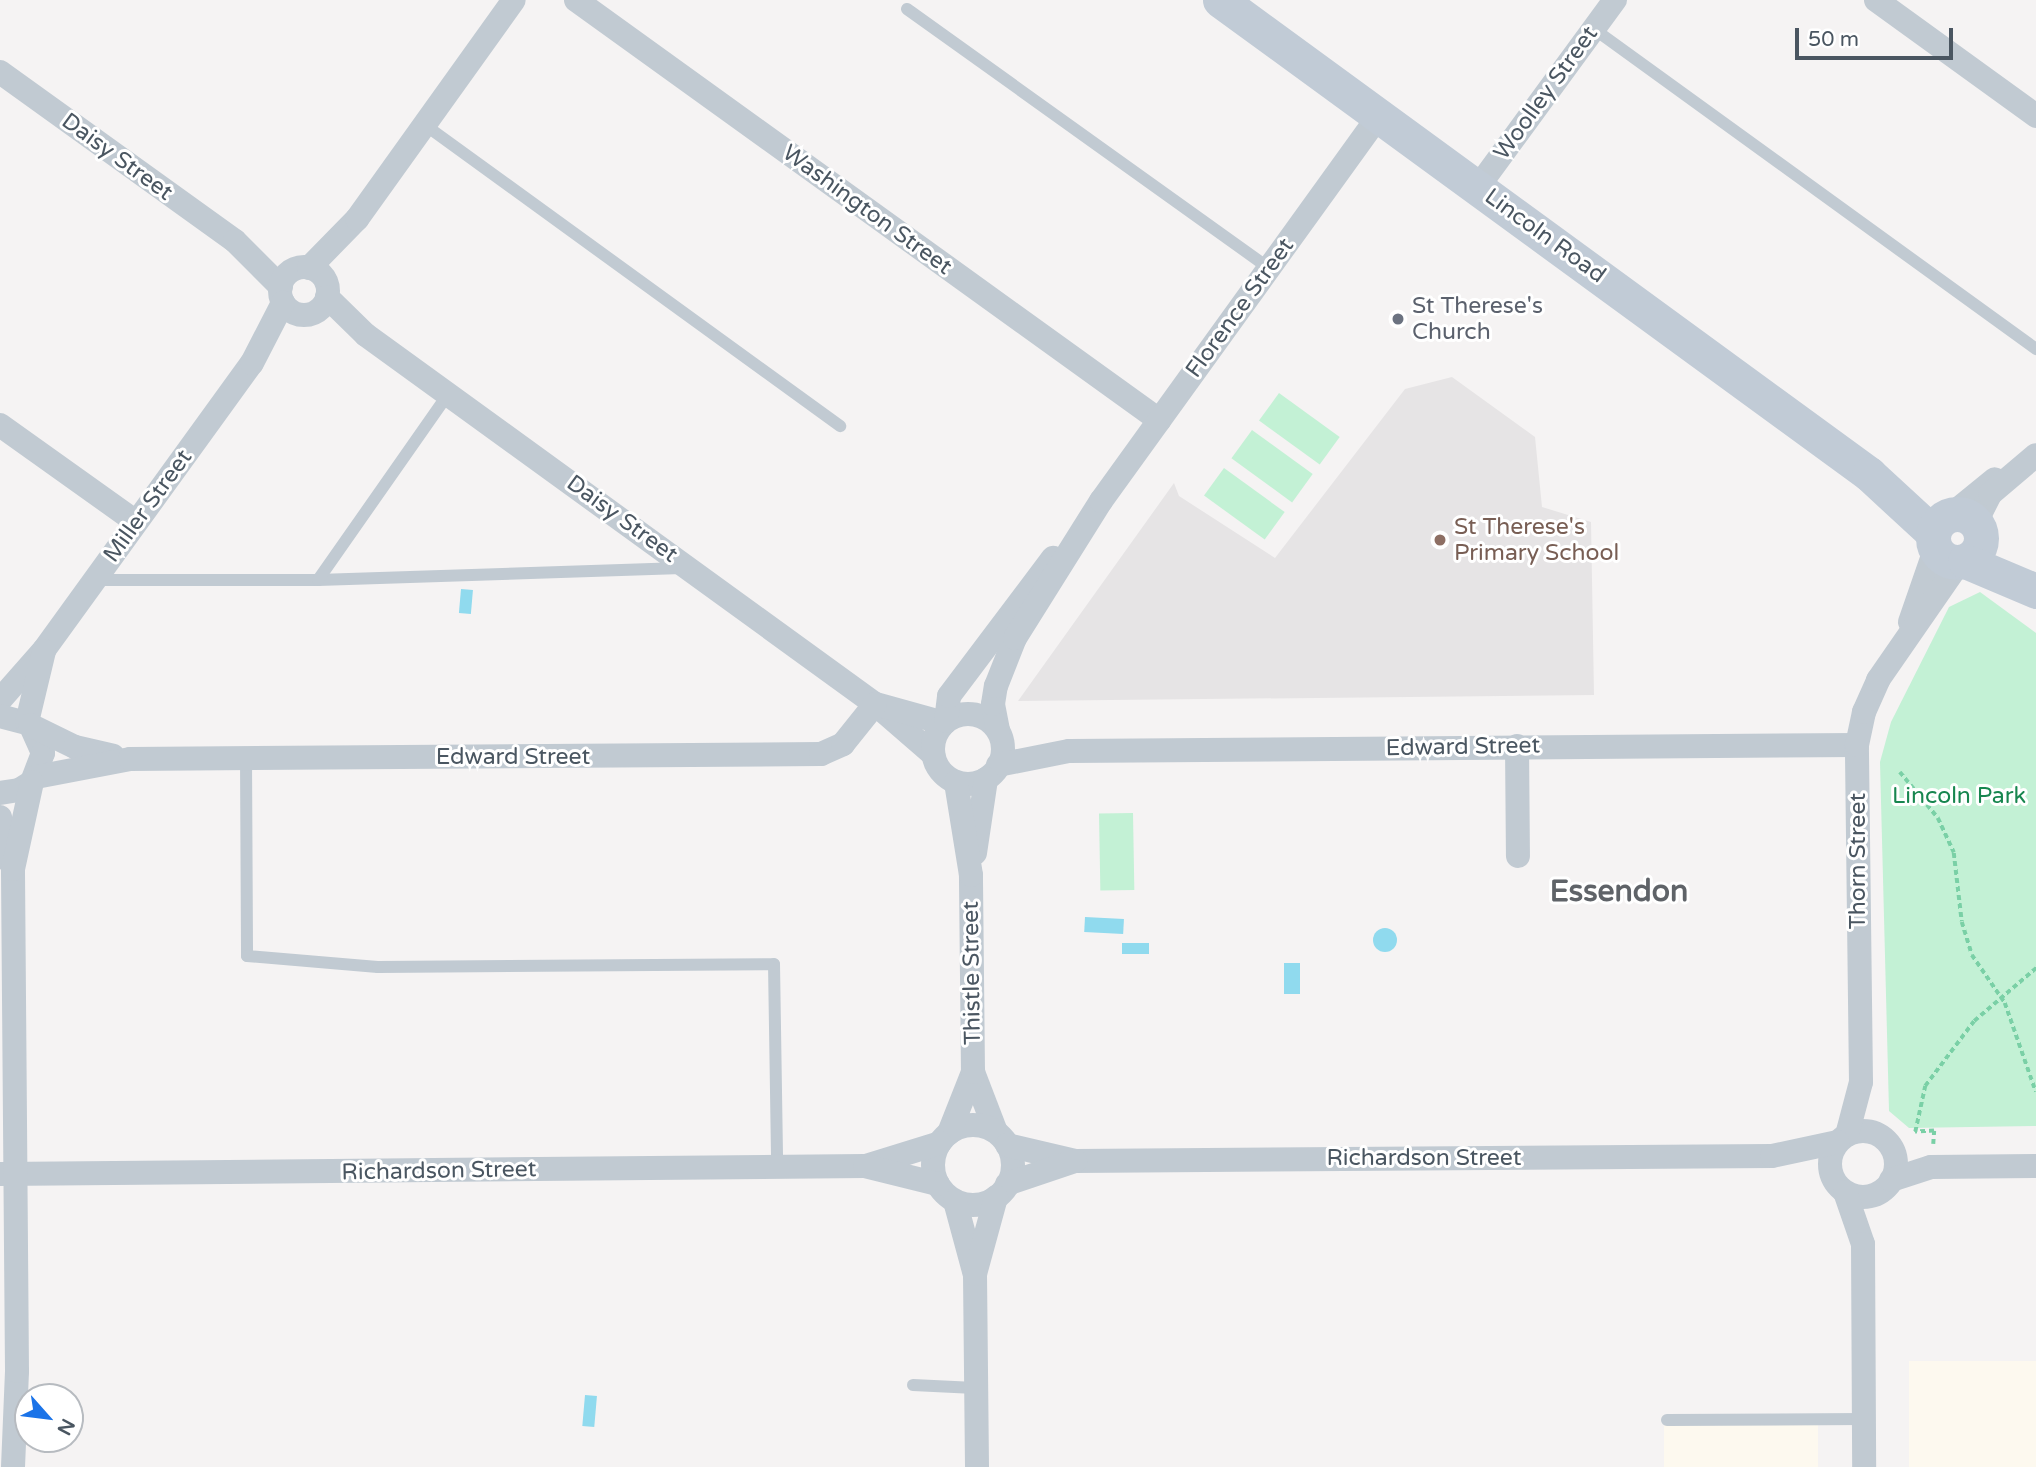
<!DOCTYPE html>
<html>
<head>
<meta charset="utf-8">
<style>
	body { margin:0 }
	#map { position:relative; width:2036px; height:1467px; overflow:hidden; background:#f5f3f3; font-family:"Varela Round",sans-serif }
	div>[style] { position:absolute }
	.commercial>* { inset:0; background:#fdf9ef; transform-origin:0 0 }
	.education>* { inset:0; background:#e6e4e5 }
	.green>* { inset:0; background:#c3f1d5; transform-origin:0 0 }
	.water>* { inset:0; background:#90daee; transform-origin:0 0 }
	.round { border-radius:50% }
	.path>* { height:3.5px; margin-top:-1.75px; transform-origin:0; background:repeating-linear-gradient(90deg,#7ad0a6 0 5px,transparent 0 8.5px) }
	.service>* { height:12px; margin:-6px; padding:0 6px; transform-origin:6px; border-radius:6px; background:#c1cad2 }
	.minor>* { height:24px; margin:-12px; padding:0 12px; transform-origin:12px; border-radius:12px; background:#c1cad2 }
	.minor>.ring { margin:-12px; padding:0; box-sizing:content-box; background:none; border:24px solid #c1cad2; border-radius:50% }
	.secondary>* { height:35px; margin:-17.5px; padding:0 17.5px; transform-origin:17.5px; border-radius:17.5px; background:#c1cbd6 }
	.secondary>.ring { margin:-17.5px; padding:0; box-sizing:content-box; background:none; border:35px solid #c1cbd6; border-radius:50% }
	.dots>* { width:19px; height:19px; translate:-50% -50%; box-sizing:border-box; border:4px solid #fff; border-radius:50% }
	span { translate:-50% -50%; white-space:nowrap; text-align:center; line-height:1.15; -webkit-text-stroke:6px #fff; paint-order:stroke }
	.street-label { font-size:23px; color:#4a5661 }
	.worship-label { font-size:23px; color:#5b616d }
	.left { translate:0 -50%; text-align:left }
	.education-label { font-size:23px; color:#785e54 }
	.park-label { font-size:23px; color:#17864f }
	.district-label { font-size:30px; color:#5f6368; font-weight:700 }
	.north { position:absolute; left:14px; top:1383px; width:70px; height:70px; box-sizing:border-box; background:#fff; border:2px solid #b7bbc0; border-radius:50%; rotate:118deg; font-size:19px; font-weight:700; line-height:28px; text-align:center; color:#4a5661 }
	.north::after { content:''; display:block; margin:auto; width:24px; height:32px; background:#1a73e8; clip-path:polygon(50% 0,100% 100%,50% 72%,0 100%) }
	.scale { position:absolute; left:1795px; top:28px; width:158px; height:32px; box-sizing:border-box; border:4px solid #4a5661; border-top:0; padding-left:9px; font-size:21px; line-height:24px; white-space:nowrap; color:#4a5661; -webkit-text-stroke:5px #fff; paint-order:stroke }
</style>
</head>
<body>
<div id="map">
	<div class="commercial">
		<i style="left:2036px;top:1361px;width:106px;height:127px;rotate:90deg"></i>
		<i style="left:1818px;top:1420px;width:47px;height:154px;rotate:90deg"></i>
	</div>
	<div class="education">
		<i style="clip-path:polygon(1452px 377px,1535px 437px,1542px 507px,1591px 522px,1594px 695px,1018px 701px,1174px 483px,1179px 496px,1275px 558px,1405px 389px)"></i>
	</div>
	<div class="green">
		<i style="left:1279px;top:393px;width:75px;height:34px;rotate:36deg"></i>
		<i style="left:1252px;top:430px;width:75px;height:35px;rotate:36deg"></i>
		<i style="left:1224px;top:468px;width:75px;height:34px;rotate:36deg"></i>
		<i style="clip-path:polygon(1980px 592px,2036px 633px,2036px 1126px,1909px 1128px,1889px 1111px,1880px 762px,1891px 722px,1949px 607px)"></i>
		<i style="left:1133px;top:813px;width:77px;height:34px;rotate:89deg"></i>
	</div>
	<div class="water">
		<i style="left:461px;top:589px;width:12px;height:24px;rotate:5deg"></i>
		<i style="left:1085px;top:917px;width:39px;height:15px;rotate:3deg"></i>
		<i class="round" style="left:1373px;top:928px;width:24px;height:24px"></i>
		<i style="left:1149px;top:943px;width:11px;height:27px;rotate:90deg"></i>
		<i style="left:1284px;top:963px;width:16px;height:31px"></i>
		<i style="left:585px;top:1395px;width:12px;height:31px;rotate:5deg"></i>
	</div>
	<div class="path">
		<i style="left:1900px;top:772px;width:60px;rotate:50.4deg"></i>
		<i style="left:1938px;top:818px;width:38px;rotate:65deg"></i>
		<i style="left:1954px;top:853px;width:69px;rotate:83.4deg"></i>
		<i style="left:1962px;top:922px;width:34px;rotate:73deg"></i>
		<i style="left:1972px;top:955px;width:58px;rotate:55.5deg"></i>
		<i style="left:2005px;top:1003px;width:94px;rotate:70.8deg"></i>
		<i style="left:1933px;top:1144px;width:13px;rotate:-86deg"></i>
		<i style="left:1934px;top:1131px;width:19px;rotate:177deg"></i>
		<i style="left:1915px;top:1132px;width:47px;rotate:-77.7deg"></i>
		<i style="left:1925px;top:1086px;width:81px;rotate:-53deg"></i>
		<i style="left:1974px;top:1021px;width:82px;rotate:-40.5deg"></i>
	</div>
	<div class="service">
		<i style="left:907px;top:9px;width:445px;rotate:35.6deg"></i>
		<i style="left:1594px;top:29px;width:546px;rotate:35.9deg"></i>
		<i style="left:425px;top:125px;width:513px;rotate:35.95deg"></i>
		<i style="left:95px;top:580px;width:223px"></i>
		<i style="left:318px;top:580px;width:364px;rotate:-1.9deg"></i>
		<i style="left:318px;top:580px;width:227px;rotate:-55deg"></i>
		<i style="left:246px;top:758px;width:198px;rotate:89.7deg"></i>
		<i style="left:247px;top:956px;width:131px;rotate:4.8deg"></i>
		<i style="left:378px;top:967px;width:396px;rotate:-0.4deg"></i>
		<i style="left:774px;top:964px;width:202px;rotate:89.1deg"></i>
		<i style="left:913px;top:1385px;width:62px;rotate:2.8deg"></i>
		<i style="left:1667px;top:1420px;width:197px;rotate:-0.3deg"></i>
	</div>
	<div class="minor">
		<i style="left:576px;top:0;width:719px;rotate:35.77deg"></i>
		<i style="left:1876px;top:0;width:198px;rotate:35.9deg"></i>
		<i style="left:0;top:72px;width:289px;rotate:35.7deg"></i>
		<i style="left:235px;top:241px;width:65px;rotate:45deg"></i>
		<i style="left:1478px;top:187px;width:232px;rotate:-53.8deg"></i>
		<i class="ring" style="left:280px;top:267px;width:24px;height:24px"></i>
		<i style="left:309px;top:268px;width:69px;rotate:-45.6deg"></i>
		<i style="left:357px;top:219px;width:269px;rotate:-54.4deg"></i>
		<i style="left:327px;top:297px;width:54px;rotate:44.3deg"></i>
		<i style="left:366px;top:335px;width:629px;rotate:35.94deg"></i>
		<i style="left:875px;top:704px;width:77px;rotate:40.8deg"></i>
		<i style="left:0;top:425px;width:167px;rotate:35.5deg"></i>
		<i style="left:1952px;top:514px;width:55px;rotate:-39.1deg"></i>
		<i style="left:1976px;top:522px;width:31px;rotate:-63deg"></i>
		<i style="left:1990px;top:494px;width:60px;rotate:-40.3deg"></i>
		<i style="left:1910px;top:622px;width:76px;rotate:-70.9deg"></i>
		<i style="left:0;top:700px;width:67px;rotate:-48.7deg"></i>
		<i style="left:44px;top:650px;width:354px;rotate:-54.1deg"></i>
		<i style="left:252px;top:363px;width:68px;rotate:-62.7deg"></i>
		<i style="left:876px;top:704px;width:71px;rotate:15.6deg"></i>
		<i class="ring" style="left:933px;top:714px;width:46px;height:46px"></i>
		<i style="left:0;top:716px;width:31px;rotate:15deg"></i>
		<i style="left:30px;top:724px;width:32px;rotate:66deg"></i>
		<i style="left:43px;top:753px;width:31px;rotate:111deg"></i>
		<i style="left:32px;top:782px;width:15px;rotate:148deg"></i>
		<i style="left:19px;top:790px;width:19px;rotate:171deg"></i>
		<i style="left:946px;top:721px;width:25px;rotate:-83deg"></i>
		<i style="left:949px;top:696px;width:173px;rotate:-53deg"></i>
		<i style="left:27px;top:722px;width:73px;rotate:-76.5deg"></i>
		<i style="left:30px;top:725px;width:50px;rotate:26.1deg"></i>
		<i style="left:75px;top:747px;width:39px;rotate:13deg"></i>
		<i style="left:998px;top:730px;width:26px;rotate:-101deg"></i>
		<i style="left:993px;top:704px;width:18px;rotate:-81deg"></i>
		<i style="left:996px;top:686px;width:52px;rotate:-68.4deg"></i>
		<i style="left:1015px;top:638px;width:162px;rotate:-57.9deg"></i>
		<i style="left:1101px;top:501px;width:475px;rotate:-54.2deg"></i>
		<i style="left:1517px;top:746px;width:110px;rotate:89.5deg"></i>
		<i style="left:998px;top:765px;width:72px;rotate:-11.2deg"></i>
		<i style="left:1069px;top:751px;width:788px;rotate:-0.44deg"></i>
		<i style="left:36px;top:777px;width:96px;rotate:-10.8deg"></i>
		<i style="left:130px;top:759px;width:691px;rotate:-0.41deg"></i>
		<i style="left:821px;top:754px;width:24px;rotate:-24deg"></i>
		<i style="left:843px;top:744px;width:51px;rotate:-51.3deg"></i>
		<i style="left:0;top:817px;width:46px;rotate:77.5deg"></i>
		<i style="left:975px;top:853px;width:75px;rotate:-81.5deg"></i>
		<i style="left:973px;top:1072px;width:64px;rotate:69deg"></i>
		<i class="ring" style="left:933px;top:1125px;width:56px;height:56px"></i>
		<i class="ring" style="left:1830px;top:1131px;width:42px;height:42px"></i>
		<i style="left:949px;top:1133px;width:66px;rotate:-68.5deg"></i>
		<i style="left:973px;top:1072px;width:197px;rotate:-90.6deg"></i>
		<i style="left:971px;top:875px;width:94px;rotate:-99.2deg"></i>
		<i style="left:1847px;top:1135px;width:55px;rotate:-75.2deg"></i>
		<i style="left:1861px;top:1082px;width:337px;rotate:-90.7deg"></i>
		<i style="left:1857px;top:745px;width:34px;rotate:-78deg"></i>
		<i style="left:1864px;top:712px;width:35px;rotate:-66deg"></i>
		<i style="left:1878px;top:680px;width:142px;rotate:-55.3deg"></i>
		<i style="left:1007px;top:1145px;width:70px;rotate:13.2deg"></i>
		<i style="left:1075px;top:1161px;width:697px;rotate:-0.41deg"></i>
		<i style="left:1772px;top:1156px;width:67px;rotate:-12deg"></i>
		<i style="left:866px;top:1166px;width:77px;rotate:-17.3deg"></i>
		<i style="left:0;top:1174px;width:865px;rotate:-0.53deg"></i>
		<i style="left:865px;top:1166px;width:75px;rotate:13.9deg"></i>
		<i style="left:1891px;top:1180px;width:42px;rotate:-18deg"></i>
		<i style="left:1931px;top:1167px;width:105px;rotate:-0.5deg"></i>
		<i style="left:1007px;top:1184px;width:72px;rotate:-18.7deg"></i>
		<i style="left:1845px;top:1192px;width:55px;rotate:70.9deg"></i>
		<i style="left:1863px;top:1244px;width:223px;rotate:89.7deg"></i>
		<i style="left:955px;top:1201px;width:77px;rotate:74.9deg"></i>
		<i style="left:975px;top:1275px;width:192px;rotate:89.4deg"></i>
		<i style="left:975px;top:1274px;width:80px;rotate:-74.7deg"></i>
		<i style="left:13px;top:1467px;width:96px;rotate:-87.6deg"></i>
		<i style="left:17px;top:1371px;width:502px;rotate:-90.46deg"></i>
		<i style="left:13px;top:869px;width:89px;rotate:-77.7deg"></i>
	</div>
	<div class="secondary">
		<i style="left:1220px;top:0;width:804px;rotate:36.14deg"></i>
		<i style="left:1869px;top:474px;width:87px;rotate:42.7deg"></i>
		<i class="ring" style="left:1933px;top:514px;width:13px;height:13px"></i>
		<i style="left:1965px;top:561px;width:77px;rotate:22.9deg"></i>
	</div>
	<div class="dots">
		<i style="left:1398px;top:319px;background:#6b7280"></i>
		<i style="left:1440px;top:540px;background:#8d6e63"></i>
	</div>
	<div class="street-label">
		<span style="left:1546px;top:93px;rotate:-54deg">Woolley Street</span>
		<span style="left:117px;top:157px;rotate:36deg">Daisy Street</span>
		<span style="left:867px;top:210px;rotate:36deg">Washington Street</span>
		<span style="left:1545px;top:236px;rotate:36deg">Lincoln Road</span>
		<span style="left:1240px;top:308px;rotate:-54deg">Florence Street</span>
		<span style="left:148px;top:506px;rotate:-54deg">Miller Street</span>
		<span style="left:622px;top:519px;rotate:36deg">Daisy Street</span>
		<span style="left:1463px;top:747px;rotate:-1deg">Edward Street</span>
		<span style="left:513px;top:757px">Edward Street</span>
		<span style="left:1858px;top:861px;rotate:-90deg">Thorn Street</span>
		<span style="left:972px;top:973px;rotate:-91deg">Thistle Street</span>
		<span style="left:1424px;top:1158px">Richardson Street</span>
		<span style="left:439px;top:1171px;rotate:-1deg">Richardson Street</span>
	</div>
	<div class="worship-label">
		<span class="left" style="left:1412px;top:319px">St Therese's<br>Church</span>
	</div>
	<div class="education-label">
		<span class="left" style="left:1454px;top:540px">St Therese's<br>Primary School</span>
	</div>
	<div class="park-label">
		<span style="left:1959px;top:796px">Lincoln Park</span>
	</div>
	<div class="district-label">
		<span style="left:1619px;top:892px">Essendon</span>
	</div>
	<div class="north">N</div>
	<div class="scale">50 m</div>
</div>
</body>
</html>
